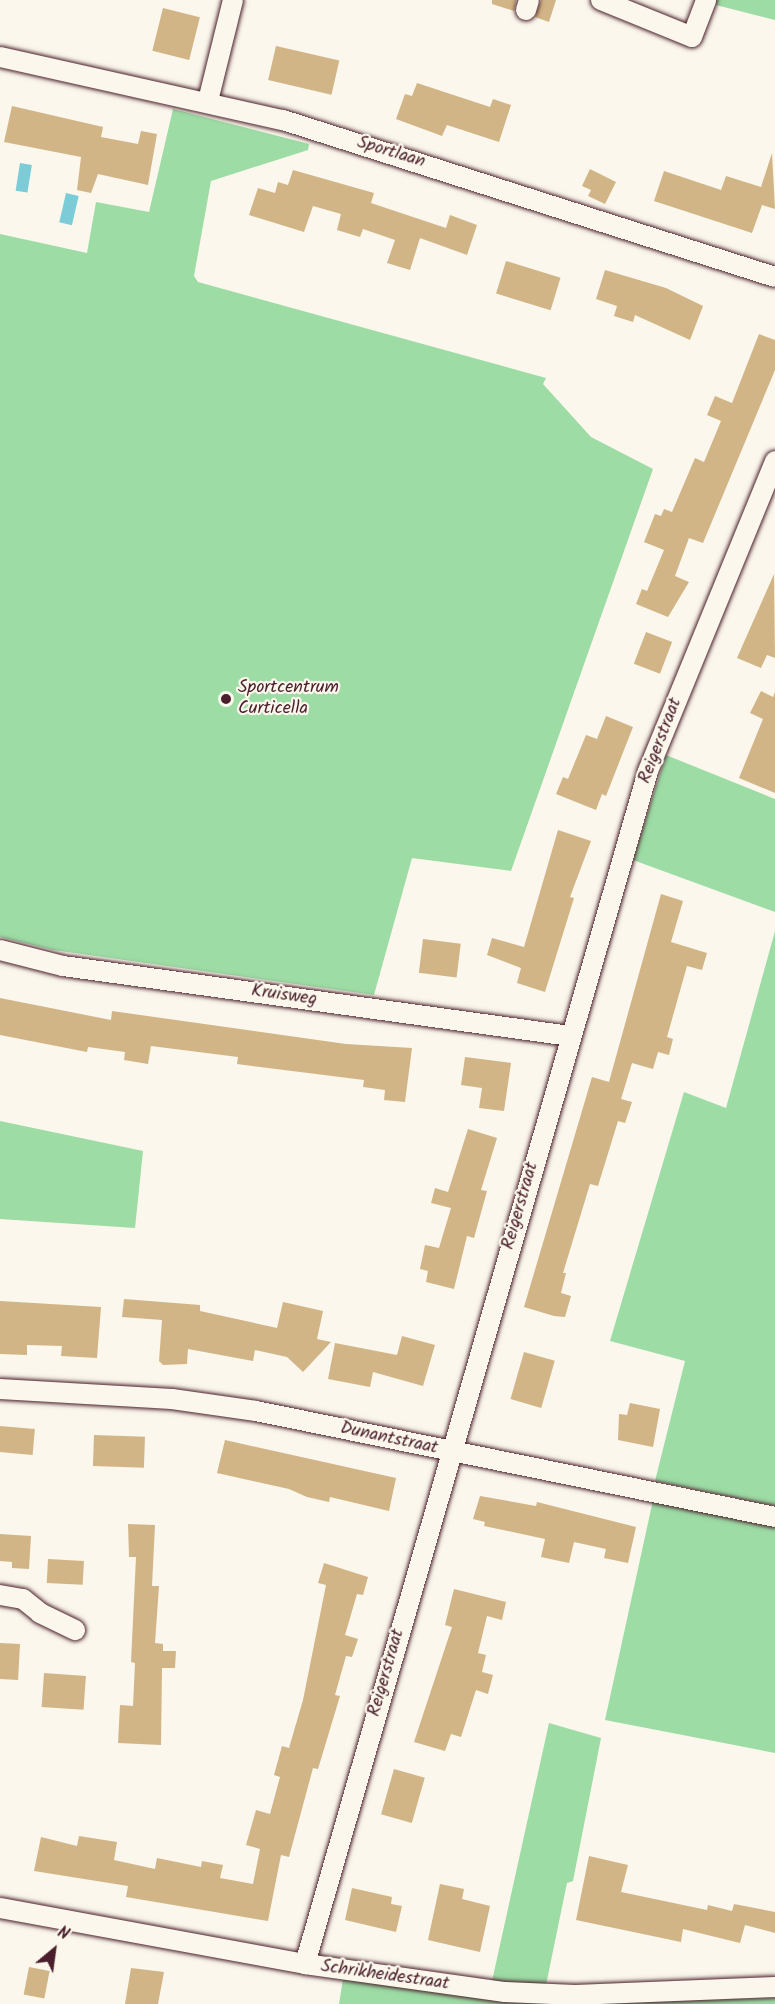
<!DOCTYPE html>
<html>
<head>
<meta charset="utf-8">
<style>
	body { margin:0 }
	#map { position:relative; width:775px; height:2004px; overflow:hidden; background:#fbf7ec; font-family:Kalam,sans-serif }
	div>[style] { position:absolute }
	.green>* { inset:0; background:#9ddca5 }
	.water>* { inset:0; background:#7cccd7; transform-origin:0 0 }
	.building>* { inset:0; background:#d1b586; transform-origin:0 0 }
	.roads { filter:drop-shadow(0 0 2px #4a1f2b) drop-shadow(0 0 2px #4a1f2b) }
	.minor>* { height:20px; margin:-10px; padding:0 10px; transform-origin:10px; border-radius:10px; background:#fbf7ec }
	.dots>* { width:16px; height:16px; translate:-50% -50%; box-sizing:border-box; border:3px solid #fbf7ec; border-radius:50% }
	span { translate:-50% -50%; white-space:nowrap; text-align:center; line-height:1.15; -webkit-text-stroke:4.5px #fbf7ec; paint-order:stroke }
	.street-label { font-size:18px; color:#4a1f2b }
	.poi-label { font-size:18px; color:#4a1f2b }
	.left { translate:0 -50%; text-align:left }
	.north { position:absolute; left:24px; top:1920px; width:60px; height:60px; -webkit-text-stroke:4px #fbf7ec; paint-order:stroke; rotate:29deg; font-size:16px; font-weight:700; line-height:24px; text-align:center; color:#4a1f2b }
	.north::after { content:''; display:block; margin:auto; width:21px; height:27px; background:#4a1f2b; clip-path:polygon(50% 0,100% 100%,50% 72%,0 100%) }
</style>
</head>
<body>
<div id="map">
	<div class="green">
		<i style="clip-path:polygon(714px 0,775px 0,775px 20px,712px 4px)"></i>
		<i style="clip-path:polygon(173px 109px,309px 144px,308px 150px,211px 181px,194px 276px,198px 282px,546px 378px,543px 384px,591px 437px,653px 469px,511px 871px,412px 858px,374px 995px,53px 950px,0 937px,0 234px,87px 253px,96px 202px,149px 212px)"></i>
		<i style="clip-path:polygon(666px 755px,775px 799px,775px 912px,633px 860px)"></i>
		<i style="clip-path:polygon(775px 931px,775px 1506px,655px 1481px,685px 1361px,610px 1341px,684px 1092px,726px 1108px)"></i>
		<i style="clip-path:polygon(0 1121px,143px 1151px,135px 1228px,0 1219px)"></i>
		<i style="clip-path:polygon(653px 1500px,775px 1524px,775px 1753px,605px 1720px)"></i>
		<i style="clip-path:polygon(549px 1723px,601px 1738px,573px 1881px,567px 1883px,546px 1985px,492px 1981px)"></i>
		<i style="clip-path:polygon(343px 1979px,623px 2002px,775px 1998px,775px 2004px,339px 2004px)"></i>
	</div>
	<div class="water">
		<i style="left:20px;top:163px;width:12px;height:28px;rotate:9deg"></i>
		<i style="left:66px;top:193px;width:13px;height:30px;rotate:13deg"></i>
	</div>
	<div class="building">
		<i style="clip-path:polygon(492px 0,516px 0,514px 11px,492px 4px)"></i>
		<i style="clip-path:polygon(541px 0,556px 0,549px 22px,535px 17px)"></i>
		<i style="left:163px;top:8px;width:38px;height:44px;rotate:14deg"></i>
		<i style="left:276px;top:46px;width:65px;height:35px;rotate:13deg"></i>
		<i style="clip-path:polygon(417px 83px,490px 107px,493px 99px,511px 105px,499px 142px,447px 125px,442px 136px,396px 119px,405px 94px,412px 96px)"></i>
		<i style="clip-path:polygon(12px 106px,103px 127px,101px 137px,138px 144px,141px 131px,157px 134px,148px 185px,98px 174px,91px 193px,77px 190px,81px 157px,4px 142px)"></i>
		<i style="clip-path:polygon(772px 153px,775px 209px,762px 205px,752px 233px,654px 201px,664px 171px,721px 190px,726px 176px,761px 187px)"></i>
		<i style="clip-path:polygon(590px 169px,616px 182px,605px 204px,588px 196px,591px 190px,582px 186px)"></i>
		<i style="clip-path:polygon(293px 170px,374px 193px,371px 203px,446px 228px,450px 215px,477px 225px,467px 255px,420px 238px,410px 270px,387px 263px,395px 240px,363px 229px,360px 237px,337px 230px,341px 214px,313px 206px,304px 232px,249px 215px,258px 188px,275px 193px,278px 182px,288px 185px)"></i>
		<i style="left:506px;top:261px;width:57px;height:34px;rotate:17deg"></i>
		<i style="clip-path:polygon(605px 270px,666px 288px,703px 306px,690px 340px,635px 315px,633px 322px,614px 316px,617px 306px,596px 299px)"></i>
		<i style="clip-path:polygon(759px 334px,775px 340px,775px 370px,703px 543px,689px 538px,675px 576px,689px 582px,668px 617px,636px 604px,642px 589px,647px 591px,664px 550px,644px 542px,655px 514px,661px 516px,664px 509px,672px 512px,695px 458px,704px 462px,721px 421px,707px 415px,715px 396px,732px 403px)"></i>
		<i style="clip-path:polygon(774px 574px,775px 658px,767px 655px,761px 668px,737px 658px)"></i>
		<i style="left:646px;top:632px;width:28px;height:34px;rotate:21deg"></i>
		<i style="clip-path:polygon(761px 691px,773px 697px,775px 692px,775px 793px,739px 778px,763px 719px,750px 713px)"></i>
		<i style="clip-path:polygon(606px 716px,633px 727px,606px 796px,602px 794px,596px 810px,556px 794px,563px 777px,568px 779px,586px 735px,597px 739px)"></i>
		<i style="clip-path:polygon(558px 830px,591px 841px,570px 897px,574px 898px,545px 992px,517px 983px,521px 968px,487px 955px,492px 938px,524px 947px)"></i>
		<i style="clip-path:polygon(661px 894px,683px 901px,671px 942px,707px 953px,702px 970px,687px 966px,667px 1037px,673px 1039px,669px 1055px,658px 1052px,653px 1069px,632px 1063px,621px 1099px,632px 1102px,625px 1123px,618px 1121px,598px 1186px,590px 1184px,563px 1273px,566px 1273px,561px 1293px,571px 1296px,565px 1317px,554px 1316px,524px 1307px,592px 1077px,609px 1082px)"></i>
		<i style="left:423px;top:939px;width:38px;height:34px;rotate:7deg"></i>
		<i style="clip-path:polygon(0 998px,111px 1020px,112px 1011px,346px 1044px,412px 1048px,405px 1102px,384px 1100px,385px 1090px,363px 1087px,364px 1080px,237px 1064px,238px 1057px,151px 1046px,148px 1064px,124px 1060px,125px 1052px,88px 1047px,87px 1052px,0 1035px)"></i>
		<i style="clip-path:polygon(465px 1057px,511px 1063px,504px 1111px,479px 1108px,482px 1088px,461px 1085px)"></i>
		<i style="clip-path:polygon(468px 1129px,497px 1138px,481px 1190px,487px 1191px,474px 1238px,467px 1236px,454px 1289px,426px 1282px,428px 1271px,420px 1269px,425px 1245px,439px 1248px,451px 1208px,431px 1203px,435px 1188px,448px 1192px)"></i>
		<i style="clip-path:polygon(124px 1299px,200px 1305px,200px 1311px,277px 1328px,283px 1302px,323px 1311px,317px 1339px,331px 1342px,303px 1372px,287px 1357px,255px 1350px,253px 1361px,188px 1349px,187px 1364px,163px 1365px,159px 1361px,162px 1320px,122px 1317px)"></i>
		<i style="clip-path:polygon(0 1301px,101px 1307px,97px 1358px,61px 1356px,62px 1346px,27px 1345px,27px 1355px,0 1354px)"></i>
		<i style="clip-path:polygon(402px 1336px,435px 1345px,423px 1386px,373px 1372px,370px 1387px,328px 1379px,335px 1343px,397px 1355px)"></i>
		<i style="left:524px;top:1352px;width:32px;height:49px;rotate:16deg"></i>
		<i style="clip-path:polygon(630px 1403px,660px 1409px,653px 1447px,618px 1440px,619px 1414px,627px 1415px)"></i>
		<i style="left:0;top:1426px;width:35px;height:26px;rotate:5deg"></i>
		<i style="left:94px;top:1435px;width:51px;height:31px;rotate:2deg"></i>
		<i style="clip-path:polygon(225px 1440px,396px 1478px,389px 1511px,330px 1497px,329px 1502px,307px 1497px,289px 1489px,217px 1473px)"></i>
		<i style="clip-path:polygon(480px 1496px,536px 1506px,537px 1502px,636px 1527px,628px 1563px,604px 1558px,606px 1549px,574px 1542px,569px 1563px,541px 1557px,545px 1539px,484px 1526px,485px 1522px,473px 1519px)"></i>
		<i style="clip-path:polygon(128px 1524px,155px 1525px,152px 1586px,159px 1586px,155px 1643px,163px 1644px,163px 1651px,176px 1651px,175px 1668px,162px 1668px,161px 1745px,118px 1743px,120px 1705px,133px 1706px,135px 1663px,131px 1662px,136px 1557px,129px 1557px)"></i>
		<i style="clip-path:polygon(0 1534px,31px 1536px,29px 1569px,12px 1568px,12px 1562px,0 1561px)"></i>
		<i style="left:48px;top:1559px;width:36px;height:24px;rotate:3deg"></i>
		<i style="clip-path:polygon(324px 1563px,368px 1577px,363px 1595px,357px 1594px,345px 1635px,358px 1639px,352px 1657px,346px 1656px,335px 1695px,340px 1696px,318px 1769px,313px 1768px,289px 1857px,281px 1855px,268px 1921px,126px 1897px,128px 1886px,34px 1871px,41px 1837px,77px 1846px,79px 1836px,117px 1842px,114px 1860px,155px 1869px,157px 1858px,201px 1867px,202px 1861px,223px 1865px,220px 1878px,253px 1884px,260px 1849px,246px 1845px,256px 1810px,270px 1814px,280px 1777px,274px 1775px,282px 1746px,289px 1748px,303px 1700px,326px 1585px,318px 1583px)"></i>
		<i style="clip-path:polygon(454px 1589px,506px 1602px,502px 1620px,487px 1616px,478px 1653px,486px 1655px,482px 1672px,493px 1675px,488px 1694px,476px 1690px,461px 1737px,451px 1734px,445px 1751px,414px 1742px,452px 1627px,445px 1625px)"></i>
		<i style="left:0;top:1643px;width:20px;height:36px;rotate:3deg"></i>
		<i style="left:44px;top:1673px;width:42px;height:34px;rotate:4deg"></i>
		<i style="left:394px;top:1769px;width:32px;height:47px;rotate:16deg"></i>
		<i style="clip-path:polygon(589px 1856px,628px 1865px,621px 1892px,707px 1910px,708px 1905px,732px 1911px,734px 1904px,775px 1912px,775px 1933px,745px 1925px,740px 1943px,683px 1929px,681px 1942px,576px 1920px)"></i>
		<i style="clip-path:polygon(440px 1884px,464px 1889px,462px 1899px,490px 1906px,480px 1952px,428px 1940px)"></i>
		<i style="clip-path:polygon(352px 1888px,392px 1897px,391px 1904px,402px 1906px,396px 1932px,345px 1920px)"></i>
		<i style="left:29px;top:1967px;width:21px;height:28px;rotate:11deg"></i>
		<i style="clip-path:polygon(131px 1968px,164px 1972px,158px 2004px,125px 2004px)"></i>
	</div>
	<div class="roads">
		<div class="minor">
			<i style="left:601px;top:0;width:98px;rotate:22.1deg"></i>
			<i style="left:692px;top:37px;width:40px;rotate:-69deg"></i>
			<i style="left:526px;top:10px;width:10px;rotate:-73deg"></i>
			<i style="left:0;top:57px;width:290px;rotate:12.6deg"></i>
			<i style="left:283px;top:120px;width:516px;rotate:17.7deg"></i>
			<i style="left:208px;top:101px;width:104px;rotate:-76.1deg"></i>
			<i style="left:0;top:950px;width:65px;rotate:14.3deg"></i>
			<i style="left:63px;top:966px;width:512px;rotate:7.86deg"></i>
			<i style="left:0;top:1389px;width:172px;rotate:3.3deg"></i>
			<i style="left:172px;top:1399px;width:85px;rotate:8.1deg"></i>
			<i style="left:256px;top:1411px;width:530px;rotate:11.54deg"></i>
			<i style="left:0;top:1595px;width:23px;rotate:10deg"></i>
			<i style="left:23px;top:1599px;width:22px;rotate:39deg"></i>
			<i style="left:40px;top:1613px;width:39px;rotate:26deg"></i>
			<i style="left:0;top:1908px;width:310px;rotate:10.4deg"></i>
			<i style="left:305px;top:1964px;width:202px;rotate:8deg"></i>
			<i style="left:505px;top:1992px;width:70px;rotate:2.5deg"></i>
			<i style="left:575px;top:1995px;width:200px;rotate:-2.3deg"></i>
			<i style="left:305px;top:1964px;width:1241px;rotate:-73.96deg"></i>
			<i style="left:648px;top:771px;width:335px;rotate:-67.7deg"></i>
		</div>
	</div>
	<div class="dots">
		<i style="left:226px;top:699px;background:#4a1f2b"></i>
	</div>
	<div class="street-label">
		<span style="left:391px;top:153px;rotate:17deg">Sportlaan</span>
		<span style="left:661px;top:741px;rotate:-69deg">Reigerstraat</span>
		<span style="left:284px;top:996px;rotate:8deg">Kruisweg</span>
		<span style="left:521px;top:1206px;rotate:-74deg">Reigerstraat</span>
		<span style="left:389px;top:1439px;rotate:12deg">Dunantstraat</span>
		<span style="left:387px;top:1673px;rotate:-74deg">Reigerstraat</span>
		<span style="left:385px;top:1976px;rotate:8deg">Schrikheidestraat</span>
	</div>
	<div class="poi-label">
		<span class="left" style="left:238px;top:699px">Sportcentrum<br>Curticella</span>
	</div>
	<div class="north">N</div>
</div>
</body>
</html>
